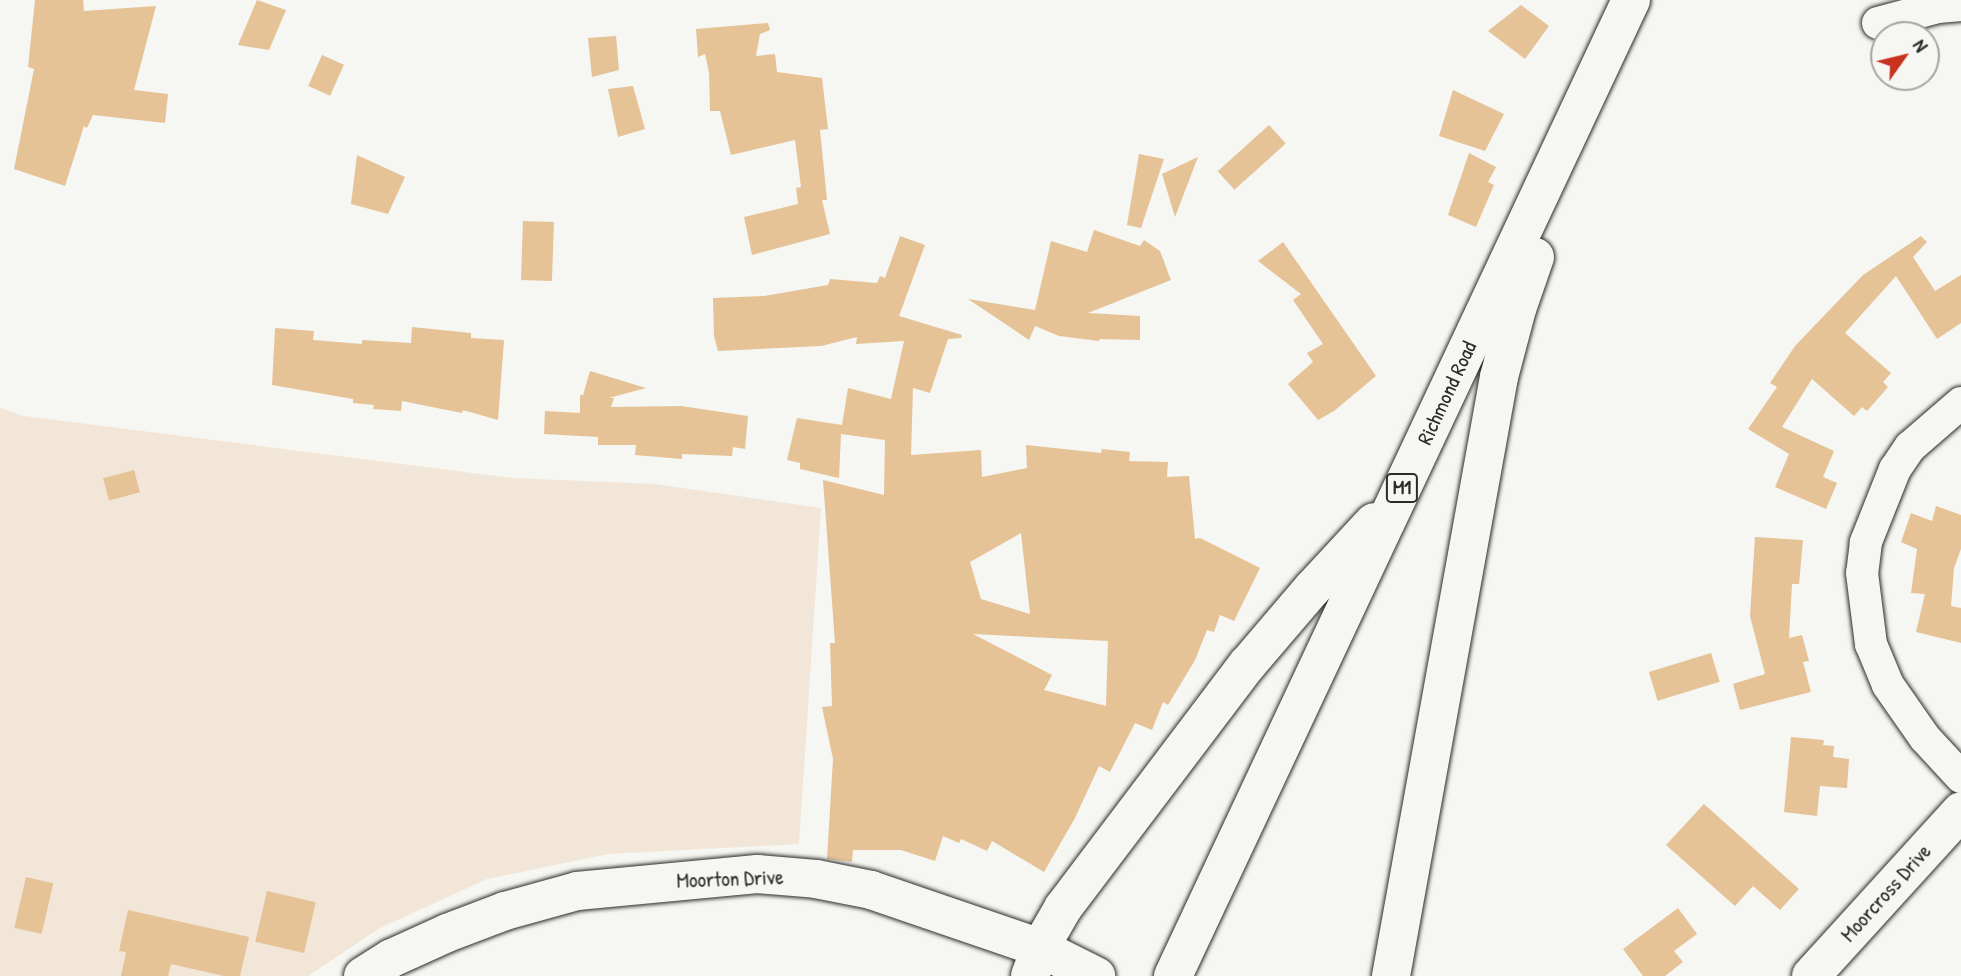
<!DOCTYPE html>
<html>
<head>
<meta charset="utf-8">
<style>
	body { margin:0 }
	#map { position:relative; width:1961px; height:976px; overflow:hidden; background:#f6f6f2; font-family:"Patrick Hand",sans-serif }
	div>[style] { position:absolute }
	.built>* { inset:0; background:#f1e6d7 }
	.building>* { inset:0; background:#e6c297; transform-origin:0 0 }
	.roads { filter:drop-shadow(0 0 2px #2b2b2b) drop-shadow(0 0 2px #2b2b2b) }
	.minor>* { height:32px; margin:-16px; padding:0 16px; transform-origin:16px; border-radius:16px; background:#f6f6f2 }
	.tertiary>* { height:38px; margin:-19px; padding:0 19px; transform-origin:19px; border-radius:19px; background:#f6f6f2 }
	.trunk>* { height:38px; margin:-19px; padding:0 19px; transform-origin:19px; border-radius:19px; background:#f6f6f2 }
	span { translate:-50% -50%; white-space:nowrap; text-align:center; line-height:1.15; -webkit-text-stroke:5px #f6f6f2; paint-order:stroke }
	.shield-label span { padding:2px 5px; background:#f6f6f2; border:2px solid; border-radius:5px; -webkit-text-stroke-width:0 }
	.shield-label { font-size:19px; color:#2b2b2b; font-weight:700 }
	.street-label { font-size:21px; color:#2b2b2b }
	.north { position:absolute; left:1870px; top:21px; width:70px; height:70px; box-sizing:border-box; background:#f6f6f2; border:2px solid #a5a5a2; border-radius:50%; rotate:56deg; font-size:19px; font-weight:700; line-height:28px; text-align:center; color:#2b2b2b }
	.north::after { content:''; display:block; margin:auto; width:24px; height:32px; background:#c8321e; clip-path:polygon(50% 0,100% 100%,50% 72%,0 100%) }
</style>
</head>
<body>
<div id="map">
	<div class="built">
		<i style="clip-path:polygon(0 408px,24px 416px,512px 478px,654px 484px,821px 508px,799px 844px,608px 854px,487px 879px,380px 928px,308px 976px,0 976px)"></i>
	</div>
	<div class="building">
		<i style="clip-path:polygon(35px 0,83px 0,84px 11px,156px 6px,134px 90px,168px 94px,165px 123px,93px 115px,87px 128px,84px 126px,65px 186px,14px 169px,34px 69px,28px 67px)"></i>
		<i style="clip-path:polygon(257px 0,286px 10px,269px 50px,238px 45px)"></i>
		<i style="clip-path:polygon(1521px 5px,1549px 26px,1525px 59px,1488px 31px)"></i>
		<i style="clip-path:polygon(768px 23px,770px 30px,760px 34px,756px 56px,775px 54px,777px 72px,822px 78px,828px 129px,820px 130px,827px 200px,822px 200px,830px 234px,752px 255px,744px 217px,798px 204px,796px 188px,801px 187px,795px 140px,731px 155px,720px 111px,710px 111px,709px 73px,705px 54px,698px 57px,696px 29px)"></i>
		<i style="clip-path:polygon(616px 36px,619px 70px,592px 77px,588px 38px)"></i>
		<i style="left:322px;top:55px;width:24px;height:34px;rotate:24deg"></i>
		<i style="clip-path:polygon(633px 86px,645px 129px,618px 137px,608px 89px)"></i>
		<i style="clip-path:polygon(1453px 90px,1504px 114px,1485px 151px,1439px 136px)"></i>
		<i style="left:1269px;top:125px;width:25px;height:69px;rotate:48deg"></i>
		<i style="clip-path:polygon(1469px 153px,1496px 167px,1488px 182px,1494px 185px,1476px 227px,1448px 215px)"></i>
		<i style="clip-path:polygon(1139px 154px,1164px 159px,1141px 228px,1127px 225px)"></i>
		<i style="clip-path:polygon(357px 155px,405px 177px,388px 214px,351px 204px)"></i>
		<i style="clip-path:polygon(1198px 157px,1175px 217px,1162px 174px)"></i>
		<i style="left:523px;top:221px;width:31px;height:59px;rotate:2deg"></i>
		<i style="clip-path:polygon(1094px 230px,1140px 246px,1144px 240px,1160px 251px,1171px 280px,1088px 313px,1140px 316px,1140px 340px,1100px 339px,1099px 341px,1059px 336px,1035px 326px,1029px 340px,968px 299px,1035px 310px,1051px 241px,1087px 252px)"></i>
		<i style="clip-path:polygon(evenodd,900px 236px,925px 245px,899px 316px,962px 335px,961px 338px,948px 339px,930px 393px,913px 388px,911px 455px,981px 450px,982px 477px,1027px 468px,1026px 445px,1101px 453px,1102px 449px,1130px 452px,1129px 461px,1168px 462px,1167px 477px,1189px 476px,1195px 539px,1200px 538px,1260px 568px,1234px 621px,1220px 615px,1214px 632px,1207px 630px,1195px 660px,1168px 705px,1163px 702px,1152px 730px,1135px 723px,1110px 772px,1099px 766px,1075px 818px,1044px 872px,992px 841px,987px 851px,961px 839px,959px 843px,943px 836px,935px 861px,901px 850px,853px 850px,852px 862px,827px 859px,833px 759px,822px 707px,832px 706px,830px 643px,835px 643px,823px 480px,884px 495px,885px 440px,841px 434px,839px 478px,800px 469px,800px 463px,787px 460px,797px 418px,842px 425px,848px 388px,891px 399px,904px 341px,856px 344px,857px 337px,821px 346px,718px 351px,714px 336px,713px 298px,764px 296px,828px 285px,830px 279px,877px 283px,880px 276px,885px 278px,900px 236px,1021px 533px,1030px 614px,981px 599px,970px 562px,1021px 533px,900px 236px,973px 634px,1108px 641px,1106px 706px,1044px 690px,1052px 675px,973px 634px)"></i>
		<i style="clip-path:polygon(1921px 236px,1927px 242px,1913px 257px,1935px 291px,1961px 275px,1961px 323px,1937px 339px,1896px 276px,1845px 333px,1891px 373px,1883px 382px,1888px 387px,1867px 411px,1862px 407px,1854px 416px,1812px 379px,1782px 427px,1834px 451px,1823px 477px,1837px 483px,1826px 509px,1775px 487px,1789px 454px,1748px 429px,1777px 387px,1770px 383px,1795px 346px,1863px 275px)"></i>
		<i style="clip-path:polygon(1283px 242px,1376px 376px,1334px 411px,1318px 420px,1288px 384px,1313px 362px,1307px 353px,1323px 344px,1293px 300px,1301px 294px,1258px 261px)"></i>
		<i style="clip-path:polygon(412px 327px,471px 333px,471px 338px,504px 340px,498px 420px,463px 410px,462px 413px,402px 401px,401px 411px,373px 409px,374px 405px,353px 403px,353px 399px,272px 385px,275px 328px,314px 331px,313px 340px,362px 344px,362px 340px,411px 343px)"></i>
		<i style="clip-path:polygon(590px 371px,646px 388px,609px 398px,614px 398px,611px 407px,681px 406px,748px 416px,745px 449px,733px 447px,732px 456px,682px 454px,682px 459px,635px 455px,636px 445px,598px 445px,598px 437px,544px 434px,545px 411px,580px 413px,580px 395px,583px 395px)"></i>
		<i style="left:134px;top:470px;width:23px;height:32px;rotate:75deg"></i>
		<i style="clip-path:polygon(1936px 506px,1961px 515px,1961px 549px,1954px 568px,1951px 606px,1961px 608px,1961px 643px,1916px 632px,1925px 594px,1911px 593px,1917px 549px,1901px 542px,1911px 513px,1932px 521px)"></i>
		<i style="clip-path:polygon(1755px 537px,1803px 540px,1799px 584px,1792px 584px,1789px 638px,1802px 635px,1809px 661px,1803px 662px,1811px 692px,1740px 710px,1733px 684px,1765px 674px,1750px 616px)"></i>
		<i style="left:1711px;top:653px;width:30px;height:65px;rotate:73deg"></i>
		<i style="clip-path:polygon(1791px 737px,1824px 740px,1823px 745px,1834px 746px,1833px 757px,1849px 759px,1847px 788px,1820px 786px,1817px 816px,1784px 812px)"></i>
		<i style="clip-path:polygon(1704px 804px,1799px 889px,1780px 910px,1753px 886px,1735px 906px,1666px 845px)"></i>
		<i style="left:26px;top:877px;width:28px;height:52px;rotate:13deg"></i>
		<i style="left:267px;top:891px;width:50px;height:52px;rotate:13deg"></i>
		<i style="clip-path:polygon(1678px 908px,1697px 934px,1674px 951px,1683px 962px,1665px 976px,1643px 976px,1623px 949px)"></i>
		<i style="clip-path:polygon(128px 910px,249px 937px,240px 976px,224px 976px,171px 964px,168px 976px,121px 976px,126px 952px,119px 951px)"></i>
	</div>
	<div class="roads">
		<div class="minor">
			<i style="left:1878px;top:23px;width:62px;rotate:-14.9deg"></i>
			<i style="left:1938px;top:7px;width:23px;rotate:-5deg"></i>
			<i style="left:1961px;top:403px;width:67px;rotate:139.2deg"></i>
			<i style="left:1910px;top:447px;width:27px;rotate:124deg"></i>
			<i style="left:1895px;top:469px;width:79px;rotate:111.7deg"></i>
			<i style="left:1866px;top:542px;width:31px;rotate:97deg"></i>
			<i style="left:1862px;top:573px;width:72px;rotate:82.8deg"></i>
			<i style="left:1871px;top:644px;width:44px;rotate:67.5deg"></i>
			<i style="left:1888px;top:685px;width:65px;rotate:55.1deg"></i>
			<i style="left:1925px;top:738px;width:53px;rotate:47.3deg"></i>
		</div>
		<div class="tertiary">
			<i style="left:363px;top:976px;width:34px;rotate:-32deg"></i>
			<i style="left:392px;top:958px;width:60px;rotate:-24.4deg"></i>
			<i style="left:447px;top:933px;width:62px;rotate:-20.8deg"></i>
			<i style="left:505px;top:911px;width:75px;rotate:-15.5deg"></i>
			<i style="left:577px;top:891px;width:181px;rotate:-5.4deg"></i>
			<i style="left:757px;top:874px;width:59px;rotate:4.8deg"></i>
			<i style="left:816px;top:879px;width:56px;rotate:11.3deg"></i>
			<i style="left:871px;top:890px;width:179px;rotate:18.9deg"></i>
			<i style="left:1040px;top:948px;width:63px;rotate:26.6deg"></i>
			<i style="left:1811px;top:976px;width:223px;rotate:-47.7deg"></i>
		</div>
		<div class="trunk">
			<i style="left:1030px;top:976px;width:30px;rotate:-70deg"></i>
			<i style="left:1040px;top:948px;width:46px;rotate:-60.1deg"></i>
			<i style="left:1063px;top:908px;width:305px;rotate:-52.9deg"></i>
			<i style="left:1247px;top:665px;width:100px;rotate:-49.5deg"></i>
			<i style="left:1312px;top:589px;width:91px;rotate:-47.2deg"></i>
			<i style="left:1173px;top:976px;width:1078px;rotate:-64.86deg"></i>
			<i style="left:1391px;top:976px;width:609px;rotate:-79.78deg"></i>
			<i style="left:1499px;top:377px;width:70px;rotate:-75.2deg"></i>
			<i style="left:1517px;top:309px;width:55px;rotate:-70.9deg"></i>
		</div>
	</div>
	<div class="shield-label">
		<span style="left:1402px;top:488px">M1</span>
	</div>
	<div class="street-label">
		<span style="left:1447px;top:393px;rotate:-65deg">Richmond Road</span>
		<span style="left:730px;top:879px;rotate:-2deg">Moorton Drive</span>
		<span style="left:1886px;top:893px;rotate:-48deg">Moorcross Drive</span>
	</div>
	<div class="north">N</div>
</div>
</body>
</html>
